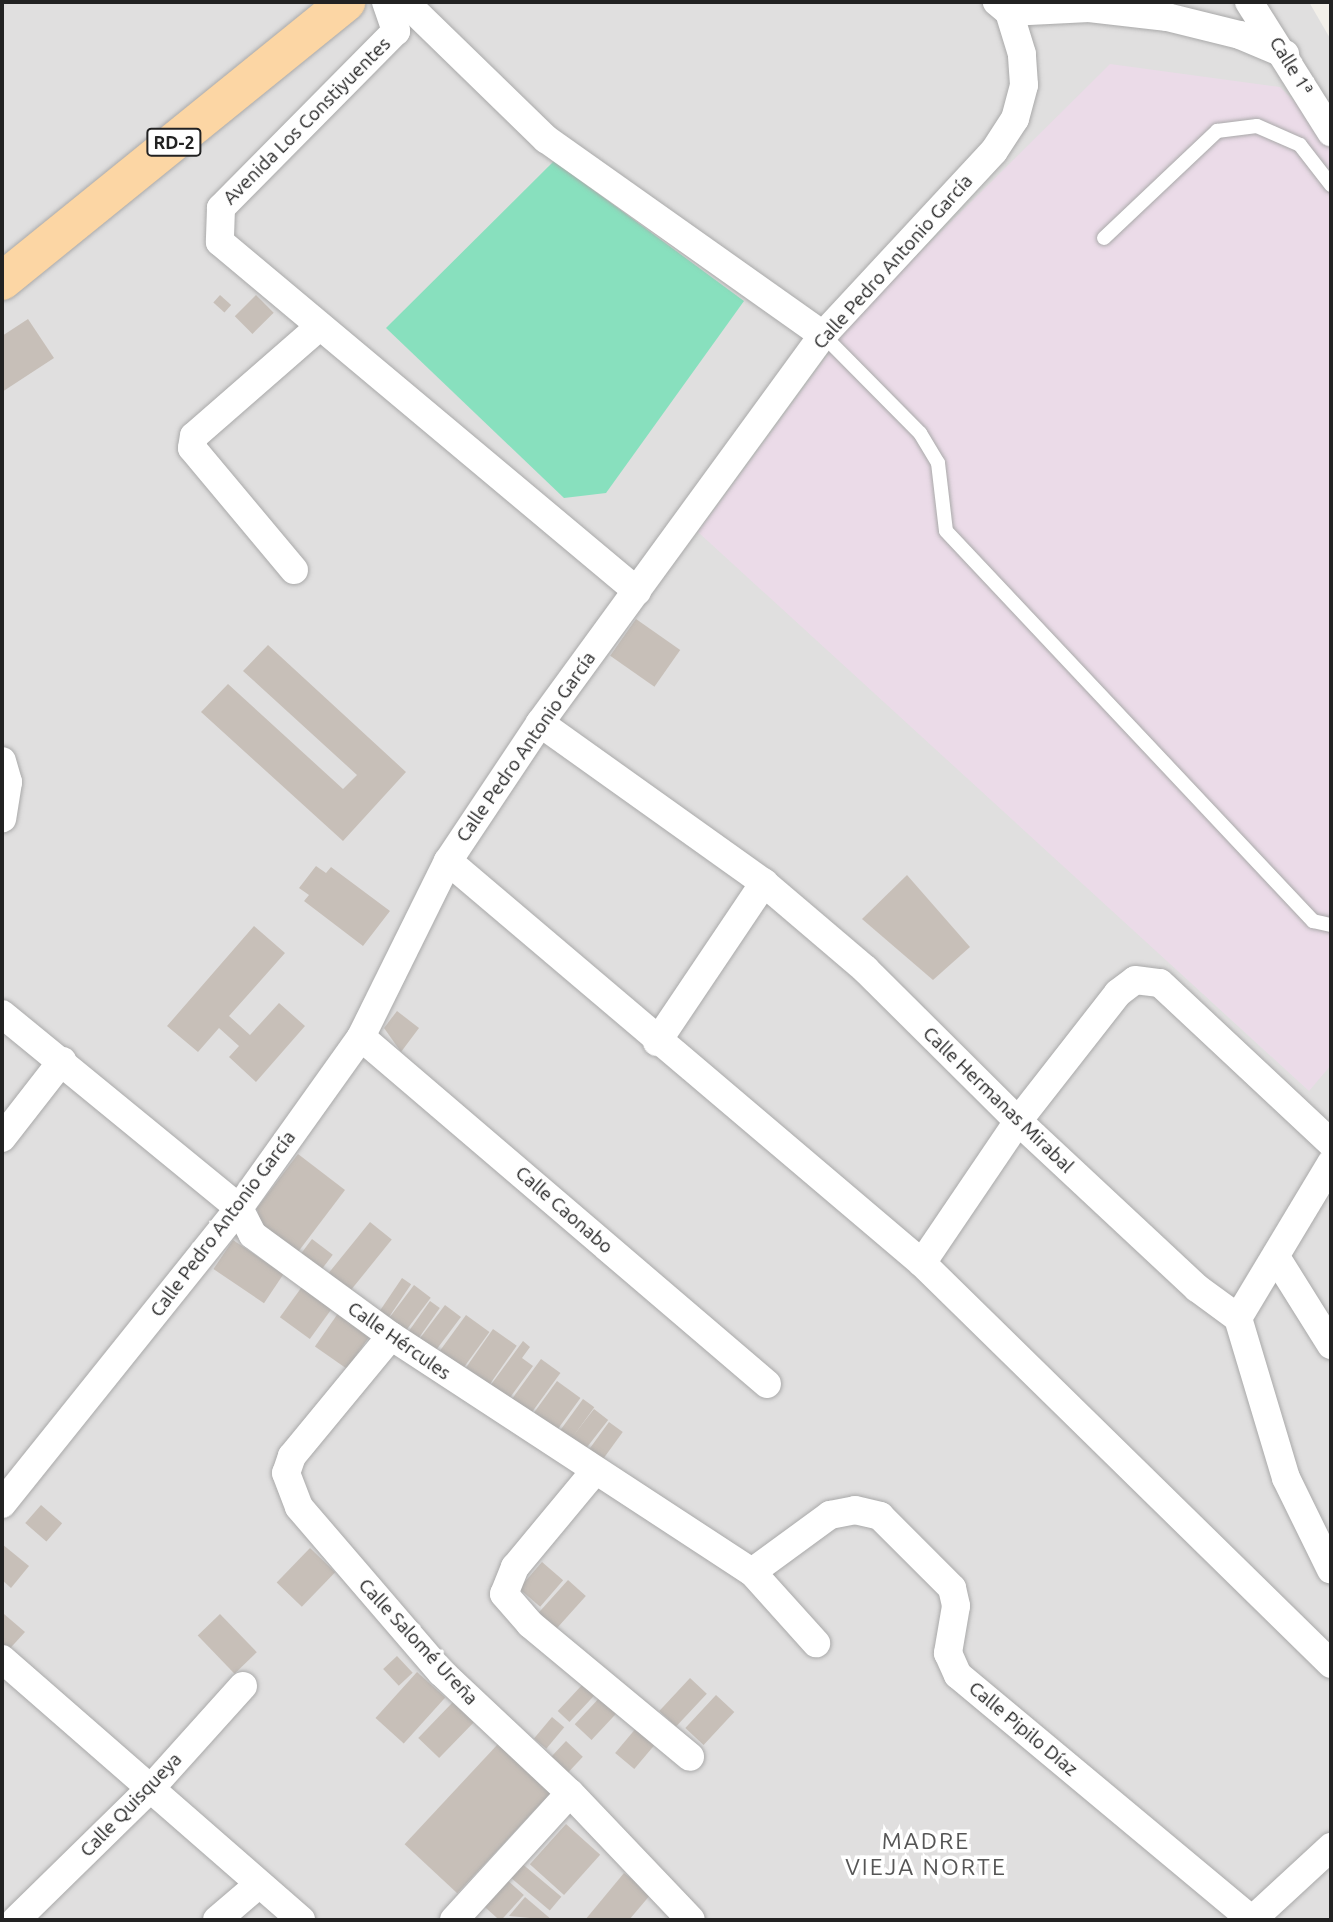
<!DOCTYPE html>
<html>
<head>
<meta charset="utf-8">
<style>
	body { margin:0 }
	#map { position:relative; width:1333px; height:1922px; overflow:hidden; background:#f2efe9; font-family:Ubuntu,sans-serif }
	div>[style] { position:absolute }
	.residential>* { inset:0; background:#e0dfdf }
	.industrial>* { inset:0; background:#ebdbe8 }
	.pitch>* { inset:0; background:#88e0be }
	.building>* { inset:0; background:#c7bfb8; transform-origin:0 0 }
	.roads { filter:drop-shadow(0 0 2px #a9a9a9) drop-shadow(0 0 2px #a9a9a9) }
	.lane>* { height:14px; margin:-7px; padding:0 7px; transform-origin:7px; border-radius:7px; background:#fff }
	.street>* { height:28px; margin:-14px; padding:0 14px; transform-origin:14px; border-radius:14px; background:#fff }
	.primary>* { height:38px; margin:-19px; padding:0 19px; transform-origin:19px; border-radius:19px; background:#fcd6a4 }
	span { translate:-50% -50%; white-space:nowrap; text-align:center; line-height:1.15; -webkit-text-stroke:7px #fff; paint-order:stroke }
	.shield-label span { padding:2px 5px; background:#fff; border:2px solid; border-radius:5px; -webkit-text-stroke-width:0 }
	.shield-label { font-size:18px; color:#222; font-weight:700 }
	.street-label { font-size:19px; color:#222 }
	.quarter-label { font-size:23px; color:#555; letter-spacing:2px }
	.frame { position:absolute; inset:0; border:4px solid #222; pointer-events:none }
</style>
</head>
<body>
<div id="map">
	<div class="residential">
		<i style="clip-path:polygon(2px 2px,1309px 2px,1331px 40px,1331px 1920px,2px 1920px)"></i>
	</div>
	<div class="industrial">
		<i style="clip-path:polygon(1110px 64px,1280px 87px,1331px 138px,1331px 1065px,1309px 1091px,698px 532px,857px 315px)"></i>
	</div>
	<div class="pitch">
		<i style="clip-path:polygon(554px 161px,744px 301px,606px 493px,564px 498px,386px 328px)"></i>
	</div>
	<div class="building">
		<i style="left:220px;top:295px;width:15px;height:10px;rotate:42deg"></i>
		<i style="left:256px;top:295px;width:25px;height:30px;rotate:45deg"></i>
		<i style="clip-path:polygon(28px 319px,54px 358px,2px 392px,2px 336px)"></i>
		<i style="left:636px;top:619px;width:54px;height:45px;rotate:35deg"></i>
		<i style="clip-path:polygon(268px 645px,406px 772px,343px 841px,201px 712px,228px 684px,343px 789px,357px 775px,243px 671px)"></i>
		<i style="clip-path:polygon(316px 866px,326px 873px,331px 867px,390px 911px,363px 946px,304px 901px,309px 895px,299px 888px)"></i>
		<i style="clip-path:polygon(907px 875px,970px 947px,933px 980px,862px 919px)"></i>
		<i style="clip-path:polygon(254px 926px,285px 953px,229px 1016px,250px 1035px,279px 1003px,305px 1026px,256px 1082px,229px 1057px,239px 1046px,219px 1028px,198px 1052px,167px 1026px)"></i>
		<i style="clip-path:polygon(397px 1011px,419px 1028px,401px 1052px,384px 1028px)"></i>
		<i style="clip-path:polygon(298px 1154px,345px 1190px,298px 1252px,260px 1223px,257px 1208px)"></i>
		<i style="left:370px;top:1222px;width:28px;height:70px;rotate:39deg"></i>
		<i style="left:312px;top:1239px;width:26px;height:19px;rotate:37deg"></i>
		<i style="left:233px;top:1240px;width:61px;height:35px;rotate:34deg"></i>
		<i style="left:402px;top:1278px;width:11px;height:41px;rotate:34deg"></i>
		<i style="left:304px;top:1284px;width:37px;height:41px;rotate:36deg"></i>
		<i style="left:414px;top:1285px;width:21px;height:42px;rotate:37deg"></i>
		<i style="left:430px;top:1301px;width:12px;height:40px;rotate:35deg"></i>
		<i style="left:445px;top:1305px;width:20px;height:46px;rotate:37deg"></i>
		<i style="left:339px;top:1312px;width:39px;height:42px;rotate:35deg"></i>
		<i style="left:466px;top:1315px;width:29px;height:44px;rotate:36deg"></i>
		<i style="left:493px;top:1329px;width:29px;height:47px;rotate:35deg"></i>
		<i style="clip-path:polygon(523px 1341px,530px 1347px,522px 1358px,533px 1366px,509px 1399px,490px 1386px)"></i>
		<i style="left:541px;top:1359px;width:24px;height:51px;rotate:36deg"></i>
		<i style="left:557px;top:1381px;width:29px;height:39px;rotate:36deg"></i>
		<i style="left:583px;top:1399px;width:14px;height:38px;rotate:36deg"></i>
		<i style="left:594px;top:1409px;width:18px;height:37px;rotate:38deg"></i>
		<i style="left:609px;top:1422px;width:17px;height:35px;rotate:36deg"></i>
		<i style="left:41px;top:1505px;width:28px;height:24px;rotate:41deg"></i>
		<i style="clip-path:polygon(2px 1544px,29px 1566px,11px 1588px,2px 1580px)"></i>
		<i style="left:310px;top:1548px;width:35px;height:48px;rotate:44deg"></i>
		<i style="left:542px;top:1562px;width:28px;height:35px;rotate:41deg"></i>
		<i style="left:568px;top:1580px;width:24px;height:45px;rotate:42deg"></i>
		<i style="clip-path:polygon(4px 1614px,25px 1632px,4px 1655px,2px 1616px)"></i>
		<i style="left:220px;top:1614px;width:53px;height:31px;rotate:46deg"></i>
		<i style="left:397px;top:1656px;width:23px;height:19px;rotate:47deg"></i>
		<i style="left:417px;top:1672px;width:38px;height:62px;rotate:42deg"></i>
		<i style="left:690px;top:1678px;width:23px;height:45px;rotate:43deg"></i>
		<i style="left:583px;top:1684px;width:16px;height:37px;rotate:43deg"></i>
		<i style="left:602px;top:1695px;width:23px;height:40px;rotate:43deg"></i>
		<i style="left:716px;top:1695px;width:25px;height:45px;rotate:43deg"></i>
		<i style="left:453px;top:1702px;width:29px;height:50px;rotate:44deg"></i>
		<i style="left:552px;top:1717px;width:16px;height:28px;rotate:40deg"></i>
		<i style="left:637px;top:1727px;width:25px;height:34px;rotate:40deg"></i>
		<i style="left:566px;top:1741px;width:23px;height:25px;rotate:43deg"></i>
		<i style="left:498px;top:1744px;width:72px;height:137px;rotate:43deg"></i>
		<i style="left:566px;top:1824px;width:46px;height:54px;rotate:42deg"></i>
		<i style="left:520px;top:1862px;width:54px;height:18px;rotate:40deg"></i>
		<i style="clip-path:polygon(624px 1873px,651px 1894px,629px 1920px,585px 1920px)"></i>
		<i style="left:506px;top:1879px;width:24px;height:35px;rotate:42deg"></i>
		<i style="clip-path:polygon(525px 1897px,552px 1920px,509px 1916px)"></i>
	</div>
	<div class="roads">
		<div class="lane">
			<i style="left:1104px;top:238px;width:156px;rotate:-43.4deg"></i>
			<i style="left:1217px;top:131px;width:40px;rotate:-7.1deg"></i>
			<i style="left:1257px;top:126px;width:47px;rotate:23.8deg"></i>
			<i style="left:1300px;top:145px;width:51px;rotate:52.2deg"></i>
			<i style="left:823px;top:335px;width:138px;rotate:45.3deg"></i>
			<i style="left:920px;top:433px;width:35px;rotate:59deg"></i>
			<i style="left:938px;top:463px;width:68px;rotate:83.3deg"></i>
			<i style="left:946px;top:531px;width:536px;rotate:46.74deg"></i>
			<i style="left:1313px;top:921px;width:18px;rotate:13deg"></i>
		</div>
		<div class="street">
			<i style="left:386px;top:2px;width:31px;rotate:71deg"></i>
			<i style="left:396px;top:31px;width:249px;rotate:134.7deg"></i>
			<i style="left:221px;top:208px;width:34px;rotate:92deg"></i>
			<i style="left:220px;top:242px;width:544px;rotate:39.93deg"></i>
			<i style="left:405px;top:2px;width:197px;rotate:44.2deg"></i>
			<i style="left:546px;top:139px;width:339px;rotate:35.3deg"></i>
			<i style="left:1249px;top:2px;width:154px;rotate:57.8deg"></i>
			<i style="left:1009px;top:12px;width:80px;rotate:-2.9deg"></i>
			<i style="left:1089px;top:8px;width:79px;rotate:6.6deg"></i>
			<i style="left:1167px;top:17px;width:75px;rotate:13.9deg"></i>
			<i style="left:1240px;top:35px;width:49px;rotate:22.9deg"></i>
			<i style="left:294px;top:570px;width:159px;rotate:-129.9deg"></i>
			<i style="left:192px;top:448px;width:12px;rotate:-81deg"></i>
			<i style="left:194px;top:436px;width:167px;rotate:-41.1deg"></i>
			<i style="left:540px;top:723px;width:275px;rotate:35.5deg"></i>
			<i style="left:764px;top:883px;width:133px;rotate:40.4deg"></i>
			<i style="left:865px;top:969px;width:216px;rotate:44.8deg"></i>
			<i style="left:1018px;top:1121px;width:245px;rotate:43deg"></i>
			<i style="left:1197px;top:1288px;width:51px;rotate:36.2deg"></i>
			<i style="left:1238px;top:1318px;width:167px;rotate:73.3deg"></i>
			<i style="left:1286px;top:1478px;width:102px;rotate:63.9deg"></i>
			<i style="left:2px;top:761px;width:22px;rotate:74deg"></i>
			<i style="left:8px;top:782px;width:37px;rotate:99deg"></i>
			<i style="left:448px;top:861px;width:622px;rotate:40.3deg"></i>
			<i style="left:922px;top:1263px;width:573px;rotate:44.43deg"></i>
			<i style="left:2px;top:1014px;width:306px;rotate:39.3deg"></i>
			<i style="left:239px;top:1208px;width:30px;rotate:63deg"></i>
			<i style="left:253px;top:1235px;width:171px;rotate:36.2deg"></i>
			<i style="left:391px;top:1336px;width:431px;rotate:33.2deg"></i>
			<i style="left:752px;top:1572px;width:96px;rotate:48deg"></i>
			<i style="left:361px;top:1037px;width:534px;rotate:40.52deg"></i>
			<i style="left:657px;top:1042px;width:192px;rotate:-56.1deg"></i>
			<i style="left:2px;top:1138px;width:98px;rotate:-52.1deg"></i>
			<i style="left:1276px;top:1257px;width:104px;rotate:58deg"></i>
			<i style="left:922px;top:1263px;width:171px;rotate:-55.9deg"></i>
			<i style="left:1018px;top:1121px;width:162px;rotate:-52deg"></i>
			<i style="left:1118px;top:993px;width:21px;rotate:-37deg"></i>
			<i style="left:1135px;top:980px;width:25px;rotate:7deg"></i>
			<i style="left:1160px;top:983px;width:234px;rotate:43.1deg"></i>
			<i style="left:1238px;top:1318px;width:181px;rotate:-59deg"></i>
			<i style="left:391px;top:1336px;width:156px;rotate:129.5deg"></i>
			<i style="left:292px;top:1456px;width:18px;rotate:109deg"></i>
			<i style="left:286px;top:1473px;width:36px;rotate:69deg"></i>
			<i style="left:299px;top:1507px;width:218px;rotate:49.3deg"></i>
			<i style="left:441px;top:1672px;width:177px;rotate:43.2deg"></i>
			<i style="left:570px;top:1793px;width:175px;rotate:46.4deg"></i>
			<i style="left:594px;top:1472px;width:124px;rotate:129.7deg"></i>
			<i style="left:515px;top:1567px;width:29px;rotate:112deg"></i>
			<i style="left:504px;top:1594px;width:40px;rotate:49deg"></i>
			<i style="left:530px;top:1624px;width:208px;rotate:39.7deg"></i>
			<i style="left:2px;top:1504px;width:379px;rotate:-51.3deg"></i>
			<i style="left:239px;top:1208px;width:210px;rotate:-54.5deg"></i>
			<i style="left:361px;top:1037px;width:196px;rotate:-63.7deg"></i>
			<i style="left:448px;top:861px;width:166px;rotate:-56.3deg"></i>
			<i style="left:540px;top:723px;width:480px;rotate:-53.9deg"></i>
			<i style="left:823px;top:335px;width:251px;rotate:-47.1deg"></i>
			<i style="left:994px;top:151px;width:38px;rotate:-57deg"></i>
			<i style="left:1015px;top:119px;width:35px;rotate:-75deg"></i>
			<i style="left:1024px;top:85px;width:31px;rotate:-94deg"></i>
			<i style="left:1022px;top:54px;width:44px;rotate:-107.2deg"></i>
			<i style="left:1009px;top:12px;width:16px;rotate:-140deg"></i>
			<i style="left:752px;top:1572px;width:97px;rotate:-36.2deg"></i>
			<i style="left:830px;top:1515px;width:25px;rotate:-11deg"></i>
			<i style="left:855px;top:1510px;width:26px;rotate:13deg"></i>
			<i style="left:880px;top:1516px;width:102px;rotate:45deg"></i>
			<i style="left:952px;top:1588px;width:18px;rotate:77deg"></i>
			<i style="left:956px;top:1606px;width:48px;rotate:99.7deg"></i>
			<i style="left:948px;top:1653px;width:24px;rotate:66deg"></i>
			<i style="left:958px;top:1675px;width:383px;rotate:39.8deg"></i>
			<i style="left:2px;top:1659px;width:397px;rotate:41.1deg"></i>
			<i style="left:16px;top:1920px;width:190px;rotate:-44.4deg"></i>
			<i style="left:152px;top:1787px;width:136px;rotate:-48deg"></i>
			<i style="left:217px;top:1920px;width:54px;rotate:-40.5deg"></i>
			<i style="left:454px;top:1920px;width:172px;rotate:-47.6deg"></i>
			<i style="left:1252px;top:1920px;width:108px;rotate:-42.7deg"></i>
		</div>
		<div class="primary">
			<i style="left:2px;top:281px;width:443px;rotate:-39deg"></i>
		</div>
	</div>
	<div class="shield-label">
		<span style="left:174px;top:142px">RD-2</span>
	</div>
	<div class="street-label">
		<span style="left:1291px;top:66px;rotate:58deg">Calle 1ª</span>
		<span style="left:307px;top:121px;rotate:-45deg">Avenida Los Constiyuentes</span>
		<span style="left:893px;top:262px;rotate:-48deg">Calle Pedro Antonio García</span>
		<span style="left:526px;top:747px;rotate:-55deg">Calle Pedro Antonio García</span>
		<span style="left:998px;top:1100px;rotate:44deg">Calle Hermanas Mirabal</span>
		<span style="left:564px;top:1210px;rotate:41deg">Calle Caonabo</span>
		<span style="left:223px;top:1224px;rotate:-53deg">Calle Pedro Antonio García</span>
		<span style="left:399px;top:1341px;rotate:35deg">Calle Hércules</span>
		<span style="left:418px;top:1642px;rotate:47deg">Calle Salomé Ureña</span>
		<span style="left:1023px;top:1729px;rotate:40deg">Calle Pipilo Díaz</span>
		<span style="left:131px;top:1805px;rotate:-46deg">Calle Quisqueya</span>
	</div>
	<div class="quarter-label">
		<span style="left:926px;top:1854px">MADRE<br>VIEJA NORTE</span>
	</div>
	<div class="frame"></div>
</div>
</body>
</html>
